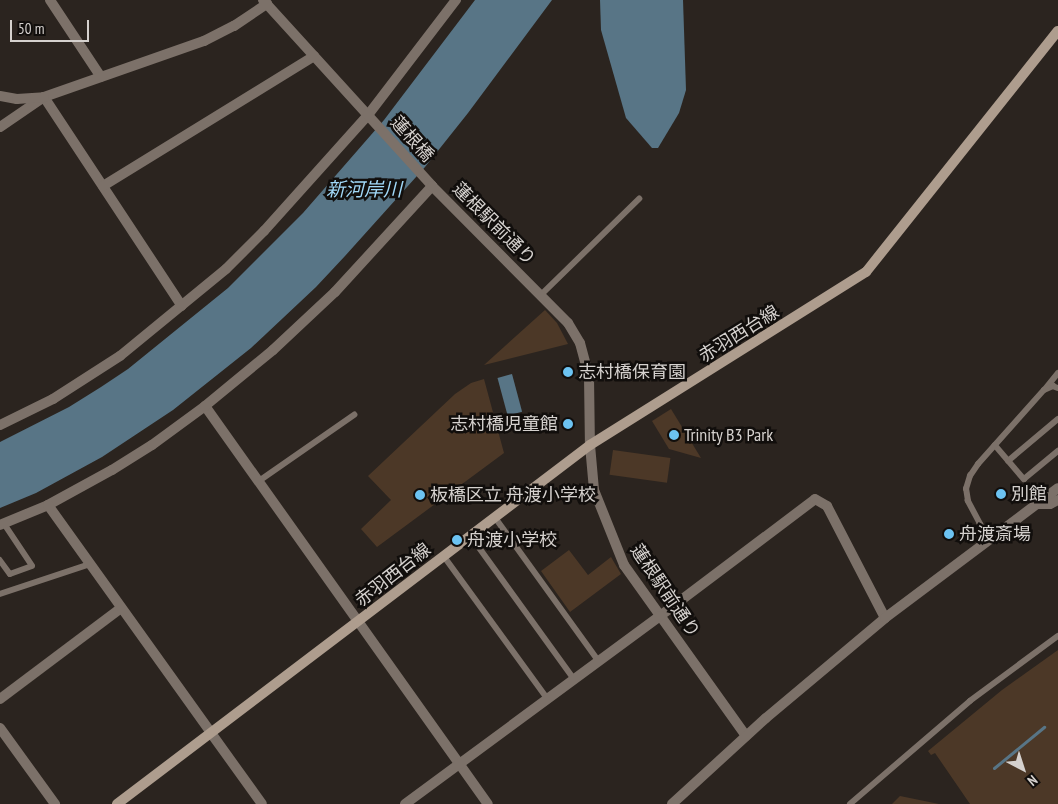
<!DOCTYPE html>
<html>
<head>
<meta charset="utf-8">
<style>
	body { margin:0 }
	#map { position:relative; width:1058px; height:804px; overflow:hidden; background:#2b241f; font-family:"PT Sans Narrow","Noto Sans JP",sans-serif }
	div>[style] { position:absolute }
	.green>* { inset:0; background:#4c3827; transform-origin:0 0 }
	.water>* { inset:0; background:#587586; transform-origin:0 0 }
	.stream>* { height:3px; margin:-1.5px; padding:0 1.5px; transform-origin:1.5px; border-radius:1.5px; background:#587586 }
	.service>* { height:5.5px; margin:-2.75px; padding:0 2.75px; transform-origin:2.75px; border-radius:2.75px; background:#7c7169 }
	.minor>* { height:10px; margin:-5px; padding:0 5px; transform-origin:5px; border-radius:5px; background:#7c7169 }
	.tertiary>* { height:10px; margin:-5px; padding:0 5px; transform-origin:5px; border-radius:5px; background:#7c7169 }
	.secondary>* { height:10px; margin:-5px; padding:0 5px; transform-origin:5px; border-radius:5px; background:#ae9d8e }
	.dots>* { width:14px; height:14px; translate:-50% -50%; box-sizing:border-box; border:2px solid #110e0c; border-radius:50% }
	span { translate:-50% -50%; white-space:nowrap; text-align:center; line-height:1.15; -webkit-text-stroke:5px #110e0c; paint-order:stroke }
	.street-label { font-size:18px; color:#d5d1ce }
	.poi-label { font-size:18px; color:#d5d1ce }
	.left { translate:0 -50%; text-align:left }
	.right { translate:-100% -50%; text-align:right }
	.water-label { font-size:19px; color:#a1d8f8; font-style:italic }
	.north { position:absolute; left:998px; top:744px; width:50px; height:50px; -webkit-text-stroke:4px #110e0c; paint-order:stroke; rotate:140deg; font-size:14px; font-weight:700; line-height:20px; text-align:center; color:#d5d1ce }
	.north::after { content:''; display:block; margin:auto; width:18px; height:22px; background:#d5d1ce; clip-path:polygon(50% 0,100% 100%,50% 72%,0 100%) }
	.scale { position:absolute; left:10px; top:20px; width:79px; height:22px; box-sizing:border-box; border:2px solid #d5d1ce; border-top:0; padding-left:6px; font-size:15px; line-height:18px; white-space:nowrap; color:#d5d1ce; -webkit-text-stroke:4px #110e0c; paint-order:stroke }
</style>
</head>
<body>
<div id="map">
	<div class="green">
		<i style="clip-path:polygon(545px 310px,557px 323px,568px 344px,484px 365px)"></i>
		<i style="clip-path:polygon(484px 379px,504px 453px,377px 547px,361px 529px,391px 500px,368px 476px,455px 394px,471px 383px)"></i>
		<i style="clip-path:polygon(671px 409px,701px 458px,669px 449px,652px 421px)"></i>
		<i style="left:613px;top:450px;width:58px;height:25px;rotate:8deg"></i>
		<i style="clip-path:polygon(569px 550px,588px 575px,611px 557px,621px 574px,570px 612px,541px 571px)"></i>
		<i style="clip-path:polygon(1058px 650px,1058px 804px,970px 804px,935px 753px,931px 755px,928px 751px,1002px 690px)"></i>
		<i style="clip-path:polygon(900px 796px,939px 804px,892px 804px)"></i>
	</div>
	<div class="water">
		<i style="clip-path:polygon(475px 0,552px 0,468px 113px,425px 167px,345px 256px,316px 287px,251px 348px,173px 410px,102px 457px,36px 493px,0 508px,0 442px,69px 407px,101px 387px,128px 369px,228px 288px,303px 213px,384px 120px)"></i>
		<i style="clip-path:polygon(600px 0,683px 0,686px 90px,679px 113px,658px 148px,652px 148px,626px 118px,601px 30px)"></i>
		<i style="left:512px;top:374px;width:39px;height:15px;rotate:75deg"></i>
	</div>
	<div class="stream">
		<i style="left:994px;top:768px;width:65px;rotate:-39.4deg"></i>
	</div>
	<div class="service">
		<i style="left:542px;top:294px;width:136px;rotate:-44.4deg"></i>
		<i style="left:1046px;top:388px;width:19px;rotate:-51deg"></i>
		<i style="left:995px;top:445px;width:45px;rotate:49.5deg"></i>
		<i style="left:1024px;top:479px;width:44px;rotate:-39.5deg"></i>
		<i style="left:1008px;top:461px;width:65px;rotate:-40deg"></i>
		<i style="left:259px;top:481px;width:116px;rotate:-34.8deg"></i>
		<i style="left:495px;top:517px;width:178px;rotate:54.2deg"></i>
		<i style="left:471px;top:536px;width:176px;rotate:54.2deg"></i>
		<i style="left:990px;top:538px;width:17px;rotate:-126deg"></i>
		<i style="left:980px;top:524px;width:26px;rotate:-118deg"></i>
		<i style="left:968px;top:501px;width:12px;rotate:-99deg"></i>
		<i style="left:966px;top:489px;width:14px;rotate:-73deg"></i>
		<i style="left:970px;top:476px;width:14px;rotate:-56deg"></i>
		<i style="left:978px;top:464px;width:99px;rotate:-48.3deg"></i>
		<i style="left:1044px;top:390px;width:10px;rotate:-24deg"></i>
		<i style="left:1053px;top:386px;width:5px;rotate:22deg"></i>
		<i style="left:444px;top:556px;width:177px;rotate:54deg"></i>
		<i style="left:0;top:560px;width:17px;rotate:54deg"></i>
		<i style="left:10px;top:574px;width:23px;rotate:-20deg"></i>
		<i style="left:32px;top:566px;width:50px;rotate:-123.7deg"></i>
		<i style="left:0;top:594px;width:95px;rotate:-18.4deg"></i>
		<i style="left:850px;top:804px;width:158px;rotate:-40.6deg"></i>
		<i style="left:970px;top:701px;width:109px;rotate:-36.5deg"></i>
	</div>
	<div class="minor">
		<i style="left:50px;top:0;width:92px;rotate:56.5deg"></i>
		<i style="left:44px;top:97px;width:250px;rotate:56.6deg"></i>
		<i style="left:0;top:127px;width:53px;rotate:-34.3deg"></i>
		<i style="left:44px;top:97px;width:170px;rotate:-19.3deg"></i>
		<i style="left:204px;top:41px;width:34px;rotate:-27deg"></i>
		<i style="left:234px;top:26px;width:40px;rotate:-34deg"></i>
		<i style="left:103px;top:186px;width:248px;rotate:-31.6deg"></i>
		<i style="left:205px;top:406px;width:488px;rotate:54.6deg"></i>
		<i style="left:0;top:425px;width:59px;rotate:-26.1deg"></i>
		<i style="left:53px;top:399px;width:80px;rotate:-32.7deg"></i>
		<i style="left:120px;top:356px;width:137px;rotate:-39.4deg"></i>
		<i style="left:226px;top:269px;width:54px;rotate:-45deg"></i>
		<i style="left:264px;top:231px;width:156px;rotate:-48.1deg"></i>
		<i style="left:368px;top:115px;width:145px;rotate:-52.6deg"></i>
		<i style="left:1035px;top:504px;width:15px"></i>
		<i style="left:1050px;top:504px;width:9px;rotate:-27deg"></i>
		<i style="left:0;top:525px;width:52px;rotate:-22.6deg"></i>
		<i style="left:48px;top:505px;width:73px;rotate:-28.7deg"></i>
		<i style="left:112px;top:470px;width:47px;rotate:-32deg"></i>
		<i style="left:152px;top:445px;width:66px;rotate:-36.3deg"></i>
		<i style="left:205px;top:406px;width:88px;rotate:-39.5deg"></i>
		<i style="left:273px;top:350px;width:85px;rotate:-43.1deg"></i>
		<i style="left:335px;top:292px;width:144px;rotate:-47.5deg"></i>
		<i style="left:660px;top:616px;width:194px;rotate:-37deg"></i>
		<i style="left:815px;top:499px;width:14px;rotate:30deg"></i>
		<i style="left:827px;top:506px;width:126px;rotate:62.6deg"></i>
		<i style="left:0;top:699px;width:151px;rotate:-36.9deg"></i>
		<i style="left:0;top:728px;width:94px;rotate:54.1deg"></i>
		<i style="left:211px;top:733px;width:87px;rotate:54.3deg"></i>
	</div>
	<div class="tertiary">
		<i style="left:263px;top:0;width:251px;rotate:47.7deg"></i>
		<i style="left:432px;top:186px;width:193px;rotate:45.2deg"></i>
		<i style="left:568px;top:323px;width:23px;rotate:59deg"></i>
		<i style="left:580px;top:343px;width:35px;rotate:75deg"></i>
		<i style="left:589px;top:377px;width:68px;rotate:89.2deg"></i>
		<i style="left:590px;top:445px;width:45px;rotate:84.9deg"></i>
		<i style="left:594px;top:490px;width:81px;rotate:68.2deg"></i>
		<i style="left:624px;top:565px;width:210px;rotate:54.5deg"></i>
		<i style="left:0;top:96px;width:17px;rotate:10deg"></i>
		<i style="left:17px;top:99px;width:27px;rotate:-4deg"></i>
		<i style="left:48px;top:505px;width:280px;rotate:54.4deg"></i>
		<i style="left:405px;top:804px;width:317px;rotate:-36.4deg"></i>
		<i style="left:672px;top:804px;width:127px;rotate:-42.5deg"></i>
		<i style="left:766px;top:718px;width:155px;rotate:-40deg"></i>
		<i style="left:885px;top:618px;width:216px;rotate:-36.9deg"></i>
	</div>
	<div class="secondary">
		<i style="left:117px;top:804px;width:594px;rotate:-37.2deg"></i>
		<i style="left:590px;top:445px;width:326px;rotate:-32.1deg"></i>
		<i style="left:866px;top:272px;width:308px;rotate:-51.5deg"></i>
	</div>
	<div class="dots">
		<i style="left:568px;top:372px;background:#6cc3f2"></i>
		<i style="left:568px;top:424px;background:#6cc3f2"></i>
		<i style="left:674px;top:435px;background:#6cc3f2"></i>
		<i style="left:1001px;top:494px;background:#6cc3f2"></i>
		<i style="left:420px;top:495px;background:#6cc3f2"></i>
		<i style="left:949px;top:534px;background:#6cc3f2"></i>
		<i style="left:457px;top:540px;background:#6cc3f2"></i>
	</div>
	<div class="street-label">
		<span style="left:412px;top:139px;rotate:48deg">蓮根橋</span>
		<span style="left:494px;top:224px;rotate:45deg">蓮根駅前通り</span>
		<span style="left:739px;top:334px;rotate:-32deg">赤羽西台線</span>
		<span style="left:393px;top:575px;rotate:-38deg">赤羽西台線</span>
		<span style="left:665px;top:591px;rotate:56deg">蓮根駅前通り</span>
	</div>
	<div class="poi-label">
		<span class="left" style="left:578px;top:372px">志村橋保育園</span>
		<span class="right" style="left:558px;top:424px">志村橋児童館</span>
		<span class="left" style="left:684px;top:435px">Trinity B3 Park</span>
		<span class="left" style="left:1011px;top:494px">別館</span>
		<span class="left" style="left:430px;top:495px">板橋区立 舟渡小学校</span>
		<span class="left" style="left:959px;top:534px">舟渡斎場</span>
		<span class="left" style="left:467px;top:540px">舟渡小学校</span>
	</div>
	<div class="water-label">
		<span style="left:364px;top:190px">新河岸川</span>
	</div>
	<div class="north">N</div>
	<div class="scale">50 m</div>
</div>
</body>
</html>
